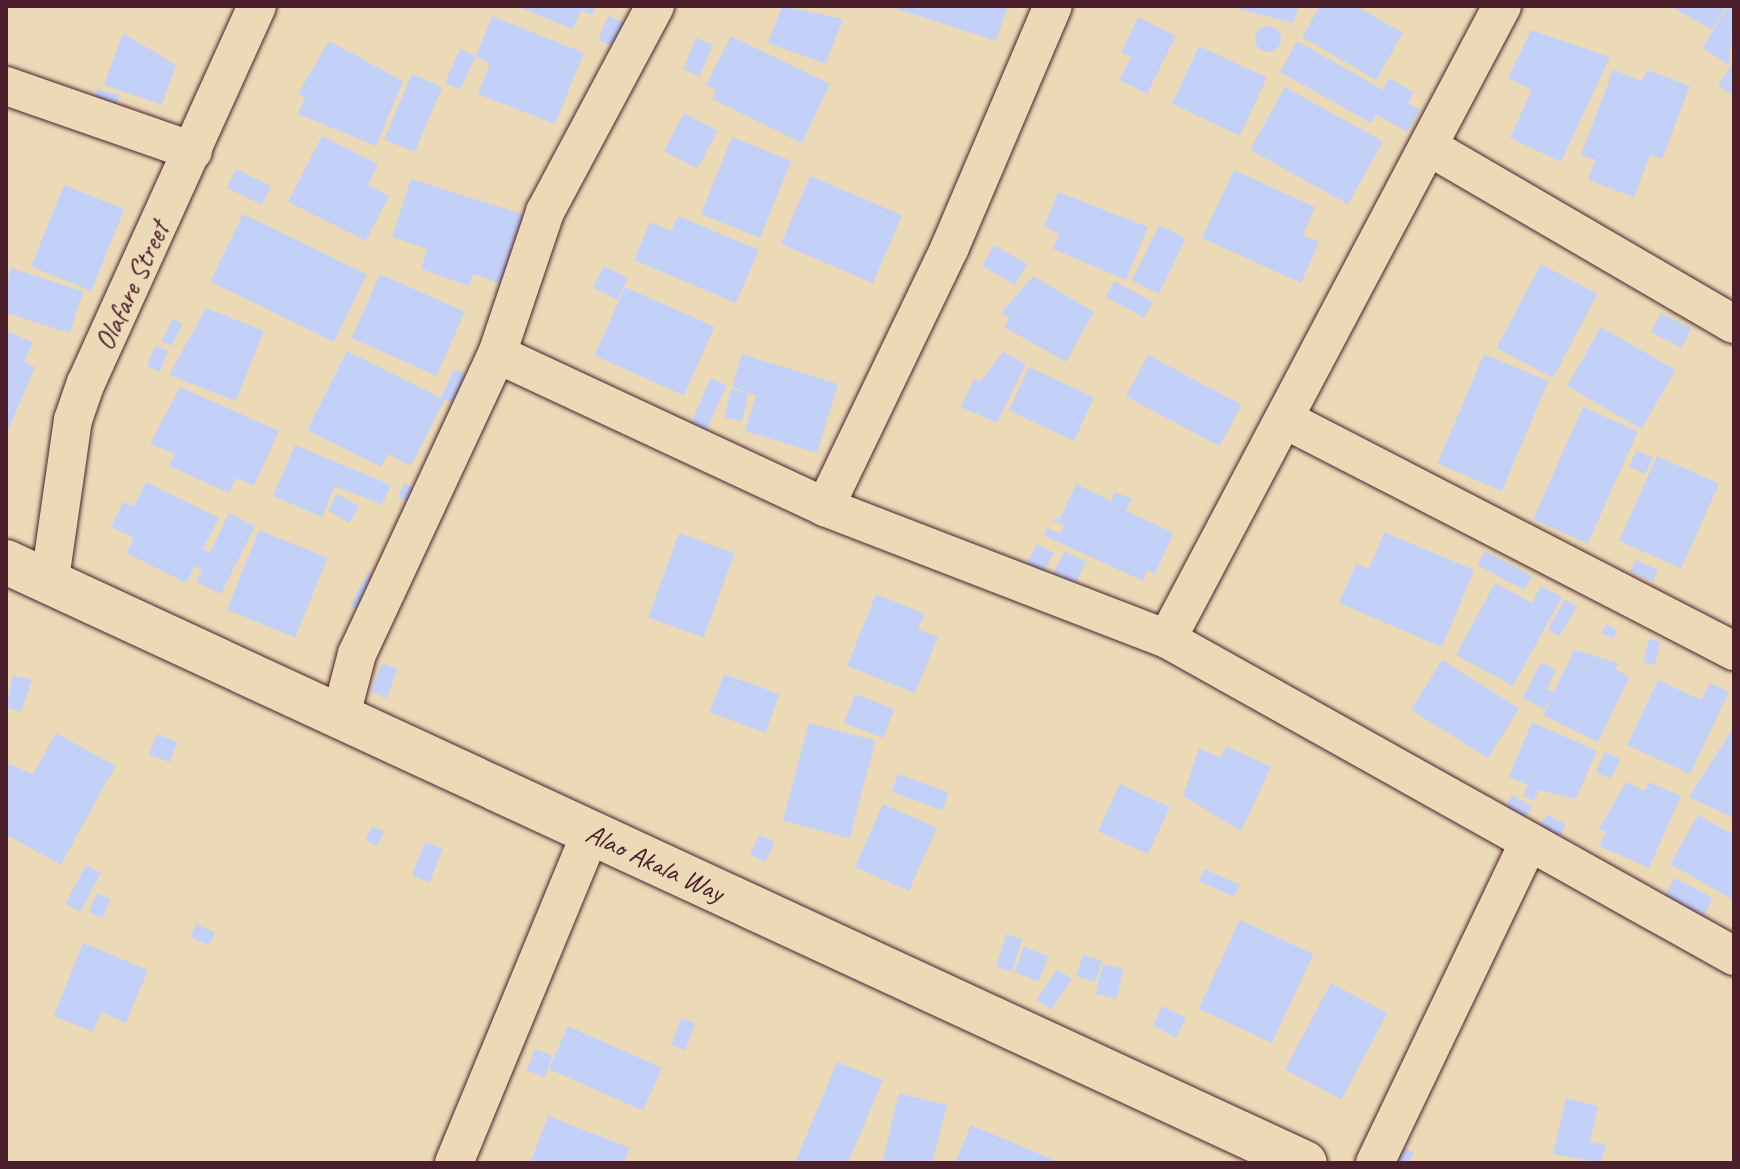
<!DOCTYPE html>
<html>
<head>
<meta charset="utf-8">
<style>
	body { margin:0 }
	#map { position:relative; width:1740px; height:1169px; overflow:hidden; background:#ecdab7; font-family:Caveat,sans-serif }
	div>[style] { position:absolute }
	.building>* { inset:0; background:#c3d1f8; transform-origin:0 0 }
	.round { border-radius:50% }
	.roads { filter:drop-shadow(0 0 2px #4a1f2b) drop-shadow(0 0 2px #4a1f2b) }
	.street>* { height:38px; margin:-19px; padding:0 19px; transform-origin:19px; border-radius:19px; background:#ecdab7 }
	.secondary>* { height:44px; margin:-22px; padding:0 22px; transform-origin:22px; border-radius:22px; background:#ecdab7 }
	span { translate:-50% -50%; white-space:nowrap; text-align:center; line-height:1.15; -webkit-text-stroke:7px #ecdab7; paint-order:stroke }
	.street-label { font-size:28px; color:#4a1f2b }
	.frame { position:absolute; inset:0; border:8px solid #4a1f2b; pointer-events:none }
</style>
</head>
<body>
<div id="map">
	<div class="building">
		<i style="clip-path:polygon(516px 6px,596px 6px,592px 15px,581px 10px,573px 29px)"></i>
		<i style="clip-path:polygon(782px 6px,843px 19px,826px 64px,768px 43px)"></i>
		<i style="clip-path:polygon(888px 6px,1008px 6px,996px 41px)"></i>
		<i style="clip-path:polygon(1227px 6px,1299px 6px,1293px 23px)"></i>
		<i style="clip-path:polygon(1320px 6px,1356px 6px,1403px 33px,1376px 80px,1302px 37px)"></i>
		<i style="clip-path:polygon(1670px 6px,1726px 6px,1712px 30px)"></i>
		<i style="clip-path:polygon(1728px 6px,1734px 6px,1729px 65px,1702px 48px)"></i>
		<i style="clip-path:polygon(492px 16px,584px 53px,555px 124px,478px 94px,490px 63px,476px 57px)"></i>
		<i style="left:608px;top:16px;width:29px;height:26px;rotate:22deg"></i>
		<i style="clip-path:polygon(1138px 17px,1176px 36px,1147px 94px,1119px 80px,1131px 57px,1121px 53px)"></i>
		<i class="round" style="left:1255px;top:26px;width:26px;height:26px"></i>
		<i style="clip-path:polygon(1531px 30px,1610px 57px,1561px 162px,1510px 138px,1532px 90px,1508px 78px)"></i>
		<i style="clip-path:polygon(123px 33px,176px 65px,162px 105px,104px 85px)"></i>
		<i style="clip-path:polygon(731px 36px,830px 84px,802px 143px,712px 99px,716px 90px,706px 85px)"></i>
		<i style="left:696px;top:38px;width:18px;height:34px;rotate:22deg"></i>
		<i style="clip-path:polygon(329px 41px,403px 81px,376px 146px,298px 114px,305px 97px,298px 94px)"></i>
		<i style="clip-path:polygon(1297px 41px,1383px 90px,1389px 78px,1414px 92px,1408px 103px,1420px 110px,1407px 132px,1377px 115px,1371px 123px,1280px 72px)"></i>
		<i style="left:1199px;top:46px;width:75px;height:64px;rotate:25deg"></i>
		<i style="left:460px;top:49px;width:17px;height:37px;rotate:24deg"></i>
		<i style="clip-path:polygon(1734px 61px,1734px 96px,1718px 86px)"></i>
		<i style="clip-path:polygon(1613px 70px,1642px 81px,1647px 70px,1690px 86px,1662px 159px,1650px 155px,1634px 197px,1588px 180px,1595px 160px,1581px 155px)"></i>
		<i style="left:412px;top:74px;width:33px;height:71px;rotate:23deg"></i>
		<i style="left:1285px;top:87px;width:112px;height:72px;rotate:29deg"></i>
		<i style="left:97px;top:89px;width:23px;height:20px;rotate:15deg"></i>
		<i style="left:684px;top:113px;width:38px;height:43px;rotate:28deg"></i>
		<i style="clip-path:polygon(322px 136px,378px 164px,368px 185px,389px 196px,366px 241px,288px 202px)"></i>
		<i style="left:732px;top:137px;width:64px;height:83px;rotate:22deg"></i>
		<i style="left:236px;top:169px;width:39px;height:21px;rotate:26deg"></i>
		<i style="clip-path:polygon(1234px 170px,1315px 207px,1303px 235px,1319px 242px,1301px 283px,1202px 238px)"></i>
		<i style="left:810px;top:176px;width:100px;height:74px;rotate:23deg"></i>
		<i style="clip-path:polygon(411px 179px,528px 216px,506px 285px,473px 274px,469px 286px,421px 269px,427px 249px,392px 237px)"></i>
		<i style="left:64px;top:185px;width:65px;height:88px;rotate:22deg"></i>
		<i style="clip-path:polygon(1058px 192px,1148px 227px,1126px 280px,1053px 249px,1059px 233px,1044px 227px)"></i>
		<i style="left:243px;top:214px;width:138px;height:75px;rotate:26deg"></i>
		<i style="clip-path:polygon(678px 216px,759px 250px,736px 303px,634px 260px,650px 222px,671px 231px)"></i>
		<i style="left:1159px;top:225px;width:30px;height:62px;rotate:26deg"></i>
		<i style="left:994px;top:245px;width:38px;height:24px;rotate:30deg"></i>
		<i style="left:1541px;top:264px;width:64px;height:95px;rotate:28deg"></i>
		<i style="left:604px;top:266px;width:27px;height:24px;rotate:27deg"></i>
		<i style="left:11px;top:268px;width:76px;height:44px;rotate:18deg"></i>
		<i style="left:380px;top:274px;width:93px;height:70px;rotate:24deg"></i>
		<i style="clip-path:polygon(1033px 276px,1094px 312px,1066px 362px,1004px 327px,1010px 318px,1001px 313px)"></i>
		<i style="left:1114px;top:281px;width:44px;height:18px;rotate:28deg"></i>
		<i style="left:625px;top:287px;width:98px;height:75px;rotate:24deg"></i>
		<i style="clip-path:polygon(206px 308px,264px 331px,236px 401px,169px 375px)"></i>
		<i style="left:1661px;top:313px;width:34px;height:22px;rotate:27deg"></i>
		<i style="left:173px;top:319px;width:11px;height:25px;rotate:27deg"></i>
		<i style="left:1601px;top:327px;width:86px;height:68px;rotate:30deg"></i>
		<i style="clip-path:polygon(6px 331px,33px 342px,24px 362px,35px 367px,6px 435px)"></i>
		<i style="left:155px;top:346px;width:14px;height:22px;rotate:21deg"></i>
		<i style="clip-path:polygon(347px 351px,441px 398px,454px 369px,476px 379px,463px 407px,445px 399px,411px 466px,388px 454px,381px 467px,307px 430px)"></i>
		<i style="clip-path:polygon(1003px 352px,1026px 364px,997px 423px,961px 407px,974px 379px,980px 382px)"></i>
		<i style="clip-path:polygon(742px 354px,838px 384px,817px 453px,745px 431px,756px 395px,732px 387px)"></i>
		<i style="left:1484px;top:354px;width:70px;height:119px;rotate:23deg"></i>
		<i style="left:1148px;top:355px;width:106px;height:47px;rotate:28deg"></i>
		<i style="left:1029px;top:367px;width:72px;height:48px;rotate:25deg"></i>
		<i style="left:711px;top:378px;width:17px;height:58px;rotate:24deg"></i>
		<i style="clip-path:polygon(180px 387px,279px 431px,254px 486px,236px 478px,229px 493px,169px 466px,175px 454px,150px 444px)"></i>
		<i style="left:731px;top:389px;width:18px;height:29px;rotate:13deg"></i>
		<i style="left:1583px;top:407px;width:60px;height:123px;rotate:24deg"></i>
		<i style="clip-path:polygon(295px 445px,391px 485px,382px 505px,335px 486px,322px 517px,273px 496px)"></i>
		<i style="left:1637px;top:450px;width:18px;height:18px;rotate:27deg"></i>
		<i style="left:1657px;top:456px;width:68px;height:93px;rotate:24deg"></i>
		<i style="clip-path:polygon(146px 482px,219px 518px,203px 549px,210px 553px,229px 513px,255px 526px,221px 594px,196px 582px,202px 570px,195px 566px,186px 583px,126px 553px,134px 538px,111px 527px,123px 502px,134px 506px)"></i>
		<i style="clip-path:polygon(404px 483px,422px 492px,414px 506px,398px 497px)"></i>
		<i style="clip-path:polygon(1076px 484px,1111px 501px,1115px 492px,1132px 499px,1126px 511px,1174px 533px,1155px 574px,1147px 571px,1143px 581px,1043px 535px,1047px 528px,1060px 534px,1064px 525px,1050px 520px,1060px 518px)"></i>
		<i style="left:337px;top:494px;width:25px;height:19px;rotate:29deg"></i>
		<i style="left:259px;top:530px;width:74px;height:86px;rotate:22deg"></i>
		<i style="clip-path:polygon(1384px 532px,1474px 570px,1442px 647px,1339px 603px,1356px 564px,1369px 569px)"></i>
		<i style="left:679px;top:533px;width:59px;height:90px;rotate:20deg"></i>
		<i style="left:1037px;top:544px;width:19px;height:34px;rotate:28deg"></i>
		<i style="left:1065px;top:551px;width:24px;height:35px;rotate:28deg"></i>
		<i style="left:1485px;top:551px;width:53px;height:16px;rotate:28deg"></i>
		<i style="left:1635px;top:560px;width:25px;height:13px;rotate:23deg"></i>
		<i style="left:368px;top:572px;width:20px;height:38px;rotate:27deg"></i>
		<i style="clip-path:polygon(1495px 583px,1532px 603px,1541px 586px,1562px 597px,1513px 686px,1456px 655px)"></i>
		<i style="clip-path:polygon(876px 594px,925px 614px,918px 629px,938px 637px,915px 693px,847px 666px)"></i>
		<i style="left:1565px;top:599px;width:14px;height:35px;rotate:30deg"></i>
		<i style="left:1606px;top:624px;width:13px;height:10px;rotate:27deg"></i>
		<i style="left:1649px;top:639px;width:12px;height:24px;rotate:14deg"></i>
		<i style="clip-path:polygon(1574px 650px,1618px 663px,1615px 669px,1630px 677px,1598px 742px,1543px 715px,1551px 699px,1544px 709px,1523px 698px,1541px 662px,1556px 670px,1547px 689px,1554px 692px)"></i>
		<i style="left:1442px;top:660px;width:91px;height:59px;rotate:32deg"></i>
		<i style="left:382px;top:663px;width:17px;height:31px;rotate:21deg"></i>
		<i style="left:724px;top:674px;width:59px;height:41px;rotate:20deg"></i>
		<i style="clip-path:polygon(13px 675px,32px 680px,21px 712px,6px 707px)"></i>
		<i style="clip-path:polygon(1658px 680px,1701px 700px,1710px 683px,1729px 692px,1690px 774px,1627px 745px)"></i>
		<i style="left:855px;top:694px;width:42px;height:31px;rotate:21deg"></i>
		<i style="clip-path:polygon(1532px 722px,1597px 751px,1576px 799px,1539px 790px,1534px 801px,1523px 796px,1528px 785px,1509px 777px)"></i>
		<i style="left:809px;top:723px;width:69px;height:101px;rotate:15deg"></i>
		<i style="clip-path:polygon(1734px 726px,1734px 818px,1689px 797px)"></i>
		<i style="left:56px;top:733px;width:68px;height:113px;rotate:29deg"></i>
		<i style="left:157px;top:734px;width:22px;height:22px;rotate:21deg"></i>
		<i style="clip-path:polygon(1226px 746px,1271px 767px,1241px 831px,1183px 796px,1199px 748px,1220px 758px)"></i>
		<i style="left:1605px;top:752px;width:17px;height:22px;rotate:25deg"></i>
		<i style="clip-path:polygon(6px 763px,33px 774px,6px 838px)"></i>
		<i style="left:898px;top:774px;width:54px;height:19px;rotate:20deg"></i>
		<i style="clip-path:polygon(1626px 782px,1645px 791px,1649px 782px,1681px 796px,1649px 868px,1599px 846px,1606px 832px,1599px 829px)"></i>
		<i style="left:1120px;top:784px;width:55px;height:52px;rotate:25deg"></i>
		<i style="left:1512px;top:795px;width:23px;height:17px;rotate:29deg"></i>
		<i style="left:883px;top:804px;width:59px;height:69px;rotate:24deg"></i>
		<i style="left:1547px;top:814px;width:22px;height:24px;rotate:30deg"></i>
		<i style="clip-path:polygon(1698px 815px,1734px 835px,1734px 900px,1670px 864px)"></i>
		<i style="left:372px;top:826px;width:13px;height:16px;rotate:23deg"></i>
		<i style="left:759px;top:835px;width:17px;height:22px;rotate:24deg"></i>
		<i style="left:425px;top:842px;width:19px;height:36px;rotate:21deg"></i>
		<i style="left:86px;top:865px;width:17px;height:44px;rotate:28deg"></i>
		<i style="left:1204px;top:869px;width:39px;height:13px;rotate:24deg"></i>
		<i style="left:1675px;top:878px;width:43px;height:21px;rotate:28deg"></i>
		<i style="left:97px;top:893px;width:15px;height:21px;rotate:23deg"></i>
		<i style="left:1240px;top:920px;width:81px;height:98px;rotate:25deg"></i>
		<i style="left:196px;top:924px;width:21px;height:14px;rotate:25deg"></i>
		<i style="left:1006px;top:934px;width:17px;height:34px;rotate:17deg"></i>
		<i style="clip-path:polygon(83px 943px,148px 970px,126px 1023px,101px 1012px,93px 1032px,54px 1016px)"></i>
		<i style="left:1024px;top:947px;width:26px;height:27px;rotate:21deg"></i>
		<i style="left:1083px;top:955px;width:20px;height:22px;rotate:18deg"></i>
		<i style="left:1103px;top:964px;width:21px;height:31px;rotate:14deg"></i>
		<i style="left:1057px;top:969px;width:18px;height:37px;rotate:34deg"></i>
		<i style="left:1331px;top:983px;width:64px;height:98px;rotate:28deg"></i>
		<i style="left:1163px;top:1006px;width:26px;height:22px;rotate:28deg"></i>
		<i style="left:681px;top:1018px;width:15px;height:29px;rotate:20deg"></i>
		<i style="left:568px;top:1026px;width:103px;height:47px;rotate:24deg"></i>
		<i style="left:535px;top:1049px;width:19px;height:23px;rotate:21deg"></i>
		<i style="clip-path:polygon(837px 1062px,883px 1080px,848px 1163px,795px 1163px)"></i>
		<i style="clip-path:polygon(899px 1093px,947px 1105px,932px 1163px,882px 1163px)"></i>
		<i style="clip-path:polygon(1566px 1098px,1598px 1106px,1590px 1142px,1606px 1145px,1601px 1163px,1553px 1154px)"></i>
		<i style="clip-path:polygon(548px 1116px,630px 1148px,624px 1163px,530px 1163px)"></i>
		<i style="clip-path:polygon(971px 1125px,1061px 1163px,955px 1163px)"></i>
		<i style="clip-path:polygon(1400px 1146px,1414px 1153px,1409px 1163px,1391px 1163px)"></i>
	</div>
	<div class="roads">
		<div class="street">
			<i style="left:6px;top:86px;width:198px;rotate:19.2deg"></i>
			<i style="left:1431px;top:148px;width:350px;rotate:30.2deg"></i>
			<i style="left:497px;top:354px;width:362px;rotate:25deg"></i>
			<i style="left:825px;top:507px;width:367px;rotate:21.1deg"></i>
			<i style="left:1167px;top:639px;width:650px;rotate:29.21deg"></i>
			<i style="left:1286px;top:420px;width:504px;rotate:27.28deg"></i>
			<i style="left:825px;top:507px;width:288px;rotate:-64.3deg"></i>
			<i style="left:950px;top:247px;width:262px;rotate:-66.9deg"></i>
			<i style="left:50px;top:579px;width:161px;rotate:-81.8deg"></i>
			<i style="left:73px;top:420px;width:39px;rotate:-71deg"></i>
			<i style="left:86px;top:383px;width:414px;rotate:-65.6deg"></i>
			<i style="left:1167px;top:639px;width:716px;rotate:-62.11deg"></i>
			<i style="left:341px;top:715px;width:63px;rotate:-75.3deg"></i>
			<i style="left:357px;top:654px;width:331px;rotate:-65deg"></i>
			<i style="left:497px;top:354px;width:150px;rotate:-71.3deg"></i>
			<i style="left:545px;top:212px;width:234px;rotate:-61.9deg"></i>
			<i style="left:454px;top:1163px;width:356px;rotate:-67.5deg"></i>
			<i style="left:1375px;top:1163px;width:354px;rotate:-64.4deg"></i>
		</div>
		<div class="secondary">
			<i style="left:6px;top:562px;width:1431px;rotate:24.83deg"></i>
		</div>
	</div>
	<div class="street-label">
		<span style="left:132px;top:286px;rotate:-65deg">Olafare Street</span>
		<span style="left:655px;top:863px;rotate:25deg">Alao Akala Way</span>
	</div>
	<div class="frame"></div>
</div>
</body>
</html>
